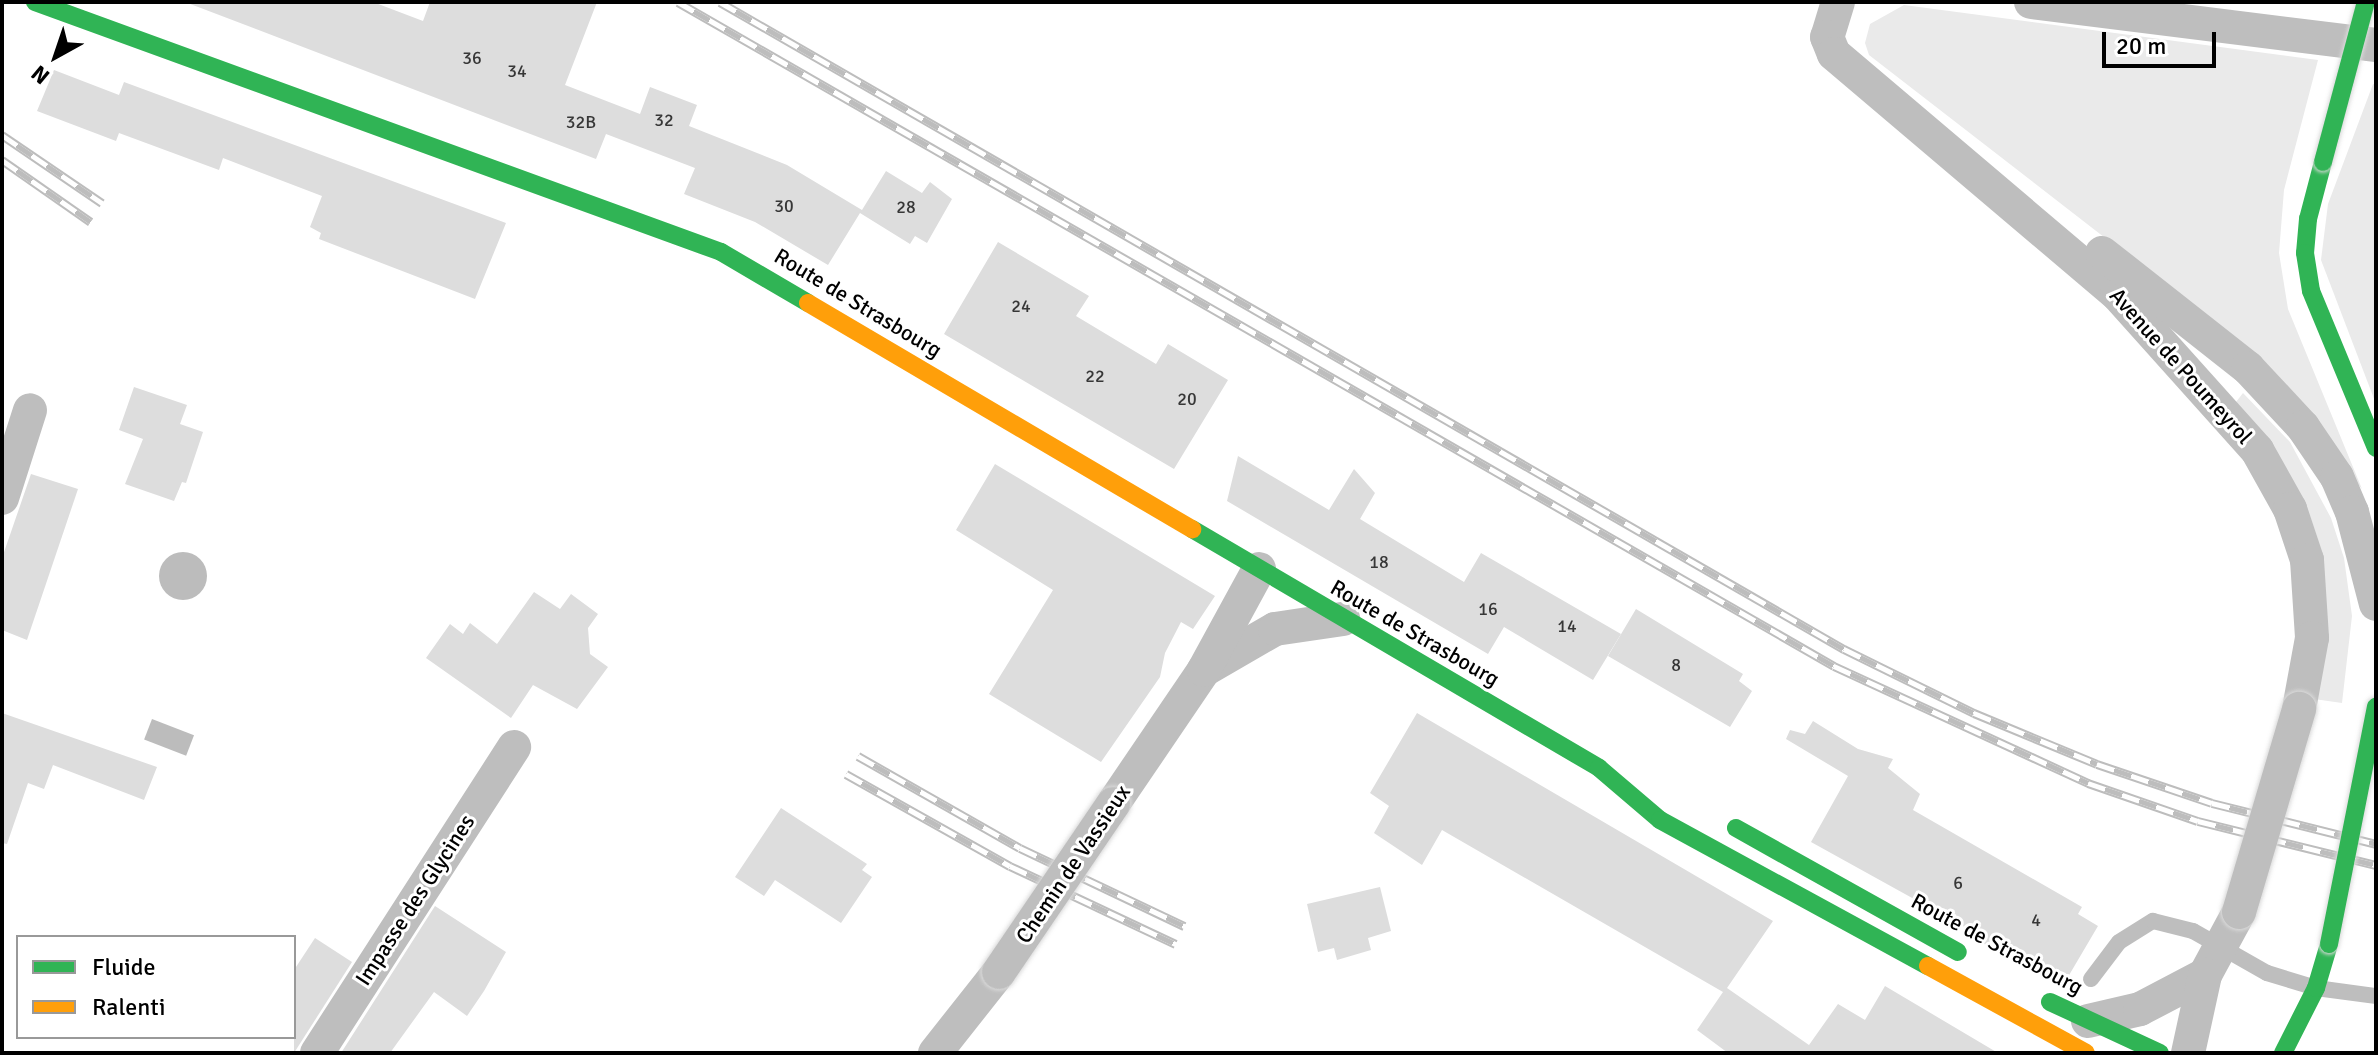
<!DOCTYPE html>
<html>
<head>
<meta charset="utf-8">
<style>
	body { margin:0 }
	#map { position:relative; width:2378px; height:1055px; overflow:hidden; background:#fff; font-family:Signika,sans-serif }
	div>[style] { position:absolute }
	.green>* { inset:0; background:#eaeaea }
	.water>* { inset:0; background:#bcbcbc; transform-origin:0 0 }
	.round { border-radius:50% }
	.building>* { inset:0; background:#ddd }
	.lane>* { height:16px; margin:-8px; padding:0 8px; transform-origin:8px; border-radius:8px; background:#bebebe }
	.street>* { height:34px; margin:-17px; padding:0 17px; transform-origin:17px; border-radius:17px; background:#bebebe }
	.fast>* { height:18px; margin:-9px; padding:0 9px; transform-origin:9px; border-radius:9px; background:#30b455 }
	.slow>* { height:18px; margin:-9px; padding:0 9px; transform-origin:9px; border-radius:9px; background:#ff9f0a }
	.rail>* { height:9px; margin-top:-4.5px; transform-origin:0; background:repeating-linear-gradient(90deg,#fff 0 18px,#bdbdbd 0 36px); box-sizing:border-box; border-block:2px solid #bdbdbd }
	.bridges { filter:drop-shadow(0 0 2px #dbdbdb) drop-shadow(0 0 2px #dbdbdb) }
	.street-bridge>* { height:34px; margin:-17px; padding:0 17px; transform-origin:17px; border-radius:17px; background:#bebebe }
	.fast-bridge>* { height:18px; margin:-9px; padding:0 9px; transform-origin:9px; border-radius:9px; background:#30b455 }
	span { translate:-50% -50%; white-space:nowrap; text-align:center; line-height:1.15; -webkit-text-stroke:6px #fff; paint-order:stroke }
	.number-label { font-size:18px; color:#373737 }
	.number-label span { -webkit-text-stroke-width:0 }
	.street-label { font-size:22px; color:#000 }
	.frame { position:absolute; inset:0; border:4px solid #000; pointer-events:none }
	.legend { position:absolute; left:16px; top:935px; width:280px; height:104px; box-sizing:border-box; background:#fff; border:2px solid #999; margin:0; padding:10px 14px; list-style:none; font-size:24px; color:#000 }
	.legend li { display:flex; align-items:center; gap:16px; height:40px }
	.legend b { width:40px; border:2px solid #999 }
	.north { position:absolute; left:16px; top:16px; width:80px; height:80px; -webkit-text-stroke:6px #fff; paint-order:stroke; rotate:220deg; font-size:22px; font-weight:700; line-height:32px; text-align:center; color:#000 }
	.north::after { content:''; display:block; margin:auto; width:28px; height:36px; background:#000; clip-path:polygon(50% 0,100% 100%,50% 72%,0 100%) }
	.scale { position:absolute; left:2102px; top:32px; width:114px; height:36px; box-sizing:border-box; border:4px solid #000; border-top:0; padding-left:10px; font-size:24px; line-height:28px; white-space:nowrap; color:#000; -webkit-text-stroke:6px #fff; paint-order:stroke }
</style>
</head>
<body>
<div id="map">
	<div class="green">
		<i style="clip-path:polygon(1904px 5px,2318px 60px,2284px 190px,2279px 253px,2288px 309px,2362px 489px,2220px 327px,1869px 55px,1865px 43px,1870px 24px)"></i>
		<i style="clip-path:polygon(2373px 84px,2376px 85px,2376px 404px,2321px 260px,2328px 204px)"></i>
		<i style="clip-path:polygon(2243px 393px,2290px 442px,2331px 518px,2344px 558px,2352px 616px,2342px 703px,2314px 699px,2322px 649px,2236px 402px)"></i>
	</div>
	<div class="water">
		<i class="round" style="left:159px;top:552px;width:48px;height:48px"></i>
		<i style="left:152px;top:719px;width:45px;height:22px;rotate:21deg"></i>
	</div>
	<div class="building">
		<i style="clip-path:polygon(185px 2px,373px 2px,423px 21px,430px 2px,597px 2px,565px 85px,640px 114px,650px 87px,697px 105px,689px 126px,787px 165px,862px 210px,886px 171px,922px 193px,930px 182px,952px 199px,927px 243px,915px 236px,910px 244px,860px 213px,828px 265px,755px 222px,684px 194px,695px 168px,606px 134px,596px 159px)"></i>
		<i style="clip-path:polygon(54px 70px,119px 95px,124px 82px,506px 223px,475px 299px,319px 239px,321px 233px,310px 227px,322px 196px,223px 158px,219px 170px,119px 133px,116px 141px,37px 111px)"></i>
		<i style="clip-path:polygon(998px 242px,1089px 296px,1076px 316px,1156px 364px,1168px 344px,1228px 380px,1174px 469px,944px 334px)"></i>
		<i style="clip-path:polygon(134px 387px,187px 405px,180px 424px,203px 432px,186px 483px,182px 482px,174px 501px,125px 484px,143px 439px,119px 430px)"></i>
		<i style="clip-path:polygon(1238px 456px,1329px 510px,1354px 469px,1375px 493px,1360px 519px,1464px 582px,1481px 553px,1621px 634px,1593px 680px,1504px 627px,1488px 654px,1227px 501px)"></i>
		<i style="clip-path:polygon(995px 464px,1215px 596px,1193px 629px,1181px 622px,1165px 653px,1160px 677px,1101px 762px,989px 694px,1053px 590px,956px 530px)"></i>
		<i style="clip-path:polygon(31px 474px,78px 489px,27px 640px,2px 630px,2px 558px)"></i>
		<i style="clip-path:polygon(534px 592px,560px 609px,571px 594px,598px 614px,588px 628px,590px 654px,608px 667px,577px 709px,533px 685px,511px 718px,426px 658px,450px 624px,463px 634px,470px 623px,497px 644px)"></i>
		<i style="clip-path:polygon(1636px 609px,1743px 674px,1739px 681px,1752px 691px,1730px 727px,1608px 656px)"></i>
		<i style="clip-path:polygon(2px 713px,157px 767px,144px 800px,53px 765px,44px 789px,28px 783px,7px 844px,2px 843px)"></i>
		<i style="clip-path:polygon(1417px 713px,1773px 921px,1727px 988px,1809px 1045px,1838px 1004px,1865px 1020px,1885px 986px,1998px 1053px,1728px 1053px,1697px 1030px,1723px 992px,1442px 830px,1422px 865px,1374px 833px,1389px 806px,1370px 793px)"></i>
		<i style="clip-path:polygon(1813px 721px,1858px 749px,1893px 759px,1888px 768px,1920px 794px,1913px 810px,2082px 907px,2078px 914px,2098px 926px,2065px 982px,1980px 942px,1970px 930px,1811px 842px,1848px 776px,1786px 739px,1790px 730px,1805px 734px)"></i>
		<i style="clip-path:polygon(781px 808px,867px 864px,862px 870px,872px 877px,841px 923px,775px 880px,764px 896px,735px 877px)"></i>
		<i style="clip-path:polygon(1380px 887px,1391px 931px,1368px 938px,1371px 950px,1337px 960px,1334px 948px,1318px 952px,1307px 904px)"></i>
		<i style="clip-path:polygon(435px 906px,506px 952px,484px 991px,467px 1016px,434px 992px,390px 1053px,341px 1053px)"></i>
		<i style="clip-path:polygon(315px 938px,352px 962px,294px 1053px,294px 970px)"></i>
	</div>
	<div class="lane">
		<i style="left:2091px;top:979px;width:46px;rotate:-52.9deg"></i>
		<i style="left:2119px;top:942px;width:40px;rotate:-32deg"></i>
		<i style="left:2153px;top:921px;width:41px;rotate:14deg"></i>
		<i style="left:2193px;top:931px;width:85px;rotate:29.6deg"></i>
		<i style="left:2267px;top:973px;width:51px;rotate:17deg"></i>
		<i style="left:2316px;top:988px;width:61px;rotate:7.6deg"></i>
	</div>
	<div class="street">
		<i style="left:1838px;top:2px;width:37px;rotate:107deg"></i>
		<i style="left:1827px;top:37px;width:18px;rotate:68deg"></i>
		<i style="left:1834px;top:54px;width:371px;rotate:40.3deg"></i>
		<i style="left:2117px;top:294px;width:210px;rotate:48.1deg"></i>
		<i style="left:2257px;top:450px;width:68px;rotate:60.8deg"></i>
		<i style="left:2290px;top:509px;width:54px;rotate:71.6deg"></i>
		<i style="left:2307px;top:560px;width:78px;rotate:86.3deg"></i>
		<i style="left:2312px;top:638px;width:72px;rotate:100.4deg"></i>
		<i style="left:2031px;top:2px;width:348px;rotate:7.1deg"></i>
		<i style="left:2102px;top:253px;width:186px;rotate:38.2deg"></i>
		<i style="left:2248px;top:368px;width:81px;rotate:47deg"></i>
		<i style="left:2303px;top:427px;width:60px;rotate:55.8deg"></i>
		<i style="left:2337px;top:477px;width:38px;rotate:67deg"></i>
		<i style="left:2352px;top:512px;width:95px;rotate:75.4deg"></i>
		<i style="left:2px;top:498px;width:92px;rotate:-72.3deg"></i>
		<i style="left:1204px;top:670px;width:82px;rotate:-30deg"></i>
		<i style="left:1275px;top:629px;width:69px;rotate:-8.4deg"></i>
		<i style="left:1113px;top:804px;width:162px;rotate:-55.8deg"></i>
		<i style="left:1204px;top:670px;width:115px;rotate:-61.4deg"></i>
		<i style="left:2088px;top:1021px;width:53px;rotate:-13deg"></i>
		<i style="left:2140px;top:1009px;width:73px;rotate:-27.6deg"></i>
		<i style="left:2205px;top:975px;width:72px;rotate:-61.6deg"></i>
		<i style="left:317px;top:1053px;width:364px;rotate:-57.2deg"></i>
		<i style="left:935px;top:1053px;width:103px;rotate:-51.7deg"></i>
		<i style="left:2188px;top:1053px;width:80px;rotate:-77.7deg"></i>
	</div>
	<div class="fast">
		<i style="left:35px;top:2px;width:730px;rotate:20.02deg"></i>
		<i style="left:721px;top:252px;width:101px;rotate:30.4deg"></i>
		<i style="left:2323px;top:162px;width:59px;rotate:104.7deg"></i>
		<i style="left:2308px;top:219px;width:34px;rotate:95deg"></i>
		<i style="left:2305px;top:253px;width:38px;rotate:81deg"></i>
		<i style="left:2311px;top:291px;width:170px;rotate:67.5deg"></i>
		<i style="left:1192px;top:529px;width:472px;rotate:30.4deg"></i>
		<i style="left:1599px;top:768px;width:80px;rotate:40.4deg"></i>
		<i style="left:1660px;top:820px;width:305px;rotate:28.6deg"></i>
		<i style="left:1736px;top:828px;width:254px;rotate:29.2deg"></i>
		<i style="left:2050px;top:1002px;width:121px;rotate:24.9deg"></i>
		<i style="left:2283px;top:1053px;width:73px;rotate:-63.1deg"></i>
		<i style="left:2316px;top:988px;width:46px;rotate:-73.5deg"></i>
	</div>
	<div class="slow">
		<i style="left:808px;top:303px;width:446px;rotate:30.5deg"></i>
		<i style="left:1928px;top:966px;width:180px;rotate:28.8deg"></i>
	</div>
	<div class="rail">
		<i style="left:678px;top:2px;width:1333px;rotate:29.87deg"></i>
		<i style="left:1834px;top:666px;width:280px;rotate:24.7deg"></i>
		<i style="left:2088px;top:783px;width:116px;rotate:19.1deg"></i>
		<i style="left:2198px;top:821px;width:183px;rotate:13.9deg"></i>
		<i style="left:720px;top:2px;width:1297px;rotate:29.93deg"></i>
		<i style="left:1844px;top:649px;width:145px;rotate:26.2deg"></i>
		<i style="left:1974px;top:713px;width:133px;rotate:22.5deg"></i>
		<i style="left:2097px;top:764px;width:121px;rotate:18.7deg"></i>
		<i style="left:2212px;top:803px;width:169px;rotate:14deg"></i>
		<i style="left:2px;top:135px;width:121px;rotate:34.2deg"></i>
		<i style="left:2px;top:160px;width:108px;rotate:34.9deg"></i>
		<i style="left:858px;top:756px;width:186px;rotate:29.6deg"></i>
		<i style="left:1020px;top:848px;width:182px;rotate:25.4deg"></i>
		<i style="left:846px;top:774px;width:188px;rotate:29.3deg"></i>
		<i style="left:1010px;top:866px;width:183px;rotate:25.2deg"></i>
	</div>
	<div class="bridges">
		<div class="street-bridge">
			<i style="left:2239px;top:912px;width:212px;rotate:-73.5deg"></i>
			<i style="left:999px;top:972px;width:203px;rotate:-55.8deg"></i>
		</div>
		<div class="fast-bridge">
			<i style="left:2323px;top:162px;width:166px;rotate:-75deg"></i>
			<i style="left:2329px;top:944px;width:242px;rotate:-78.8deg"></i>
		</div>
	</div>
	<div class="number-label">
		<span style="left:472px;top:58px">36</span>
		<span style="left:517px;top:71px">34</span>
		<span style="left:664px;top:120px">32</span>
		<span style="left:581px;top:122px">32B</span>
		<span style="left:784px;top:206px">30</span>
		<span style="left:906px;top:207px">28</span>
		<span style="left:1021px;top:306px">24</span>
		<span style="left:1095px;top:376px">22</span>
		<span style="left:1187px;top:399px">20</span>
		<span style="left:1379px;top:562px">18</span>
		<span style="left:1488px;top:609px">16</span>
		<span style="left:1567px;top:626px">14</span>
		<span style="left:1676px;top:665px">8</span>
		<span style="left:1958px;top:883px">6</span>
		<span style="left:2036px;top:920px">4</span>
	</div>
	<div class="street-label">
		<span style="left:858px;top:303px;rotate:31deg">Route de Strasbourg</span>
		<span style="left:2181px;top:366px;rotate:48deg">Avenue de Poumeyrol</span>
		<span style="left:1415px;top:633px;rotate:30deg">Route de Strasbourg</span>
		<span style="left:1073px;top:864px;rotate:-56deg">Chemin de Vassieux</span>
		<span style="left:415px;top:900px;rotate:-57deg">Impasse des Glycines</span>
		<span style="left:1997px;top:944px;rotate:28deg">Route de Strasbourg</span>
	</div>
	<div class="frame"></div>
	<ul class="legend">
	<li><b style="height:10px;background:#30b455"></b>Fluide</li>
	<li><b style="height:10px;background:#ff9f0a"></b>Ralenti</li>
	</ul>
	<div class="north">N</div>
	<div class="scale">20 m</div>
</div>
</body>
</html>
